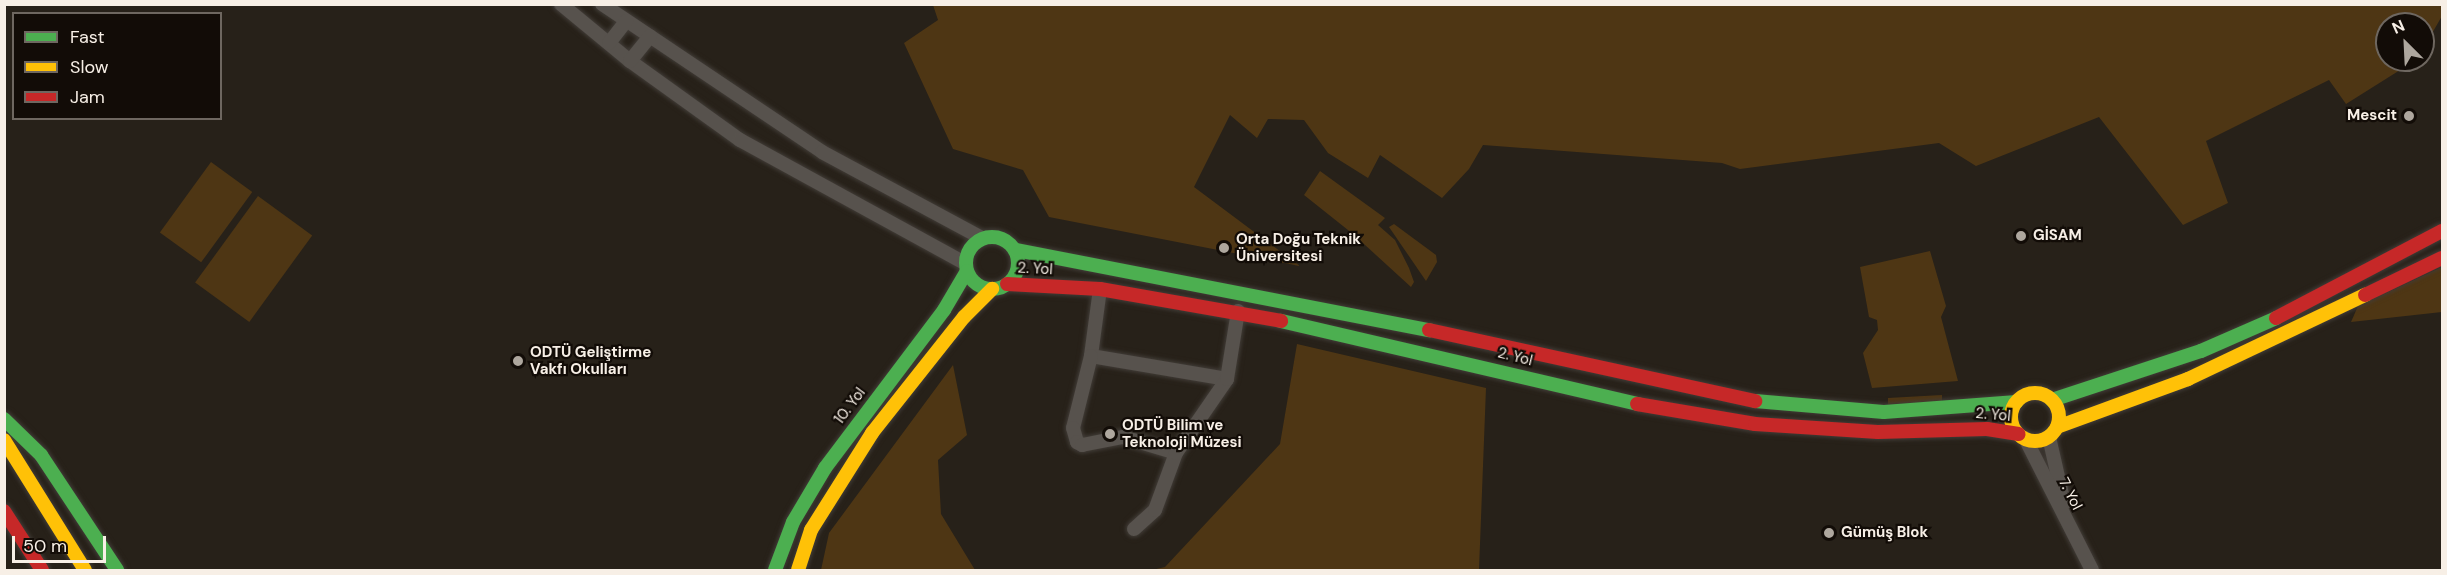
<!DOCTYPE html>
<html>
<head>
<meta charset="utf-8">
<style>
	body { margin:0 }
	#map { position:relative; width:2447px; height:575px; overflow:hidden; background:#272119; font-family:"DM Sans",sans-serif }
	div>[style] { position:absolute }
	.green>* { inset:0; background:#4e3614; transform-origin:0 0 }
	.roads { filter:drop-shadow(0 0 2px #413c37) drop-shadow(0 0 2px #413c37) }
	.street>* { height:14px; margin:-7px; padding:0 7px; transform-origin:7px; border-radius:7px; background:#57524d }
	.fast>* { height:14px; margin:-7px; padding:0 7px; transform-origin:7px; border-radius:7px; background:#4caf50 }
	.fast>.ring { margin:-7px; padding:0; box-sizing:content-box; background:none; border:14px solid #4caf50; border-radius:50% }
	.slow>* { height:14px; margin:-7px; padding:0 7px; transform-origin:7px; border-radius:7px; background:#ffc107 }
	.slow>.ring { margin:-7px; padding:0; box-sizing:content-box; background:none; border:14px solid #ffc107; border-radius:50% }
	.jam>* { height:14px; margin:-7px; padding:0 7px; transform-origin:7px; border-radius:7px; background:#c62828 }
	.dots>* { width:16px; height:16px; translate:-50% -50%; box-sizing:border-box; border:3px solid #120c07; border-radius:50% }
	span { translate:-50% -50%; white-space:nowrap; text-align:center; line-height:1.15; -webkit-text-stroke:4.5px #120c07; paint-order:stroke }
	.poi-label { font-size:15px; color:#f7efe6; font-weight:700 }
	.right { translate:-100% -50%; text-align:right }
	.left { translate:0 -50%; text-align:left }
	.street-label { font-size:15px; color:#f7efe6 }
	.frame { position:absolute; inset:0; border:6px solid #f7efe6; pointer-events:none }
	.legend { position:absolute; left:12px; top:12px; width:210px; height:108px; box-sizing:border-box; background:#120c07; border:2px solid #6e6760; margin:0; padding:8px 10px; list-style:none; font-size:18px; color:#f7efe6 }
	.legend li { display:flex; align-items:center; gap:12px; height:30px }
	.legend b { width:30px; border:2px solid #6e6760 }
	.north { position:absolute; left:2375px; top:12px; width:60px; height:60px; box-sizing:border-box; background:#120c07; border:2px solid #6e6760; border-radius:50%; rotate:336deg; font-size:16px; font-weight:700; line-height:24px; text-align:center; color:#f7efe6 }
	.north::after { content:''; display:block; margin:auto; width:21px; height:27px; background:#aea79e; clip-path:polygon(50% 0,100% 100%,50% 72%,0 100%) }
	.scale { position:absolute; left:12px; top:536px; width:94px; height:27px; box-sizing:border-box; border:3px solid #f7efe6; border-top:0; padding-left:8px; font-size:18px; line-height:21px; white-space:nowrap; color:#f7efe6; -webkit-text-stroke:4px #120c07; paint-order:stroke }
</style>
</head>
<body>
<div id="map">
	<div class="green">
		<i style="clip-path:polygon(933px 5px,2442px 4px,2442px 16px,2423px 49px,2423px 24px,2387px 24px,2387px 60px,2416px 60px,2346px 104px,2329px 80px,2206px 141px,2228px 203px,2183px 225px,2099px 117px,1976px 166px,1939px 143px,1740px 169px,1722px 163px,1483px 145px,1469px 169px,1442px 198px,1380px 155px,1368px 178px,1328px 153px,1304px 120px,1268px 119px,1257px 138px,1230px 115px,1194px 187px,1300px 266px,1049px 217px,1023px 170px,953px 149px,904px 43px,938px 20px)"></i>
		<i style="left:211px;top:162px;width:51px;height:87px;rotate:36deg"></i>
		<i style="clip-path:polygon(1320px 171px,1385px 218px,1378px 225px,1395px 240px,1409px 268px,1414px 282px,1411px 287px,1353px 234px,1304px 195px)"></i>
		<i style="left:258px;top:196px;width:67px;height:107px;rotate:36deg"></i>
		<i style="clip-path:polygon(1394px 224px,1436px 255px,1437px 262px,1426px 281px,1389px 227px)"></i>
		<i style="clip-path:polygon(1930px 251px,1946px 306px,1941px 317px,1958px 381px,1872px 388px,1863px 353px,1878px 330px,1877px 320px,1869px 317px,1860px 267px)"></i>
		<i style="clip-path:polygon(2442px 267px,2442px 312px,2351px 322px,2358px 306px)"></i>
		<i style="clip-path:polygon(1297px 344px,1486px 388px,1479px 570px,1152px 570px,1165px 567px,1280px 444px)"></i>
		<i style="clip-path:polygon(953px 365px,967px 435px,938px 460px,941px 514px,975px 570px,821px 570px,829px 533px)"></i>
		<i style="clip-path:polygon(1942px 395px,1942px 402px,1888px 404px,1888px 398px)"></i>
	</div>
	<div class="roads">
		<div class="street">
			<i style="left:561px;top:4px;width:89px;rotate:39.6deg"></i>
			<i style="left:630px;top:61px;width:135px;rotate:35.7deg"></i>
			<i style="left:740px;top:140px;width:256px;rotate:28.7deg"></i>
			<i style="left:602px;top:4px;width:265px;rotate:33.9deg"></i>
			<i style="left:822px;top:152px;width:182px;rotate:28.3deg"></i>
			<i style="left:609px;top:43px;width:28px;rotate:-52deg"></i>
			<i style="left:630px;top:61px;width:32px;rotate:-51deg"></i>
			<i style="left:1100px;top:289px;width:68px;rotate:97.7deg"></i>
			<i style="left:1091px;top:356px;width:138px;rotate:9.6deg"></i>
			<i style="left:1091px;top:356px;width:74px;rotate:104deg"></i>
			<i style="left:1073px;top:428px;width:15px;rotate:74deg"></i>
			<i style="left:1077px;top:442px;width:6px;rotate:31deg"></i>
			<i style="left:1082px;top:445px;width:42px;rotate:-11deg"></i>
			<i style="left:1123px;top:437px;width:55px;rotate:16.8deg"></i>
			<i style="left:2049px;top:437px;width:68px;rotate:77.2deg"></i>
			<i style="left:2025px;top:438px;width:148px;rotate:63.1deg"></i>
			<i style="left:1134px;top:529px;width:28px;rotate:-42deg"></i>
			<i style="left:1155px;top:510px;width:61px;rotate:-69.8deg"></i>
			<i style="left:1176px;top:453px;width:90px;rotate:-55.4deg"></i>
			<i style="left:1227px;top:379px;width:69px;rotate:-80.8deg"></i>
		</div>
		<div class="fast">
			<i class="ring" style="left:966px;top:237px;width:38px;height:38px"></i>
			<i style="left:1016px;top:250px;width:421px;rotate:11deg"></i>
			<i style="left:1281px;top:321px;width:366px;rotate:13.1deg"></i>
			<i style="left:2052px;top:400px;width:157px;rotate:-18.2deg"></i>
			<i style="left:2201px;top:351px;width:82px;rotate:-23.7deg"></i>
			<i style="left:1755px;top:401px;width:129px;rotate:4.9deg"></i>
			<i style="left:1884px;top:412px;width:133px;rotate:-4.3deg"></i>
			<i style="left:4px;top:419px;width:52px;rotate:44.2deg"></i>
			<i style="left:41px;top:455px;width:138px;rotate:56.5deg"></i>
			<i style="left:775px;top:570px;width:51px;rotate:-69.4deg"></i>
			<i style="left:793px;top:522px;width:63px;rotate:-59.3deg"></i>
			<i style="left:825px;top:468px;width:198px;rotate:-53deg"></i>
			<i style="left:944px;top:310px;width:45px;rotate:-59.5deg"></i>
		</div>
		<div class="slow">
			<i class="ring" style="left:2011px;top:393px;width:34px;height:34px"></i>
			<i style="left:2057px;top:427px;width:140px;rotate:-20.1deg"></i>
			<i style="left:2188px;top:379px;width:196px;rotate:-25.4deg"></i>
			<i style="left:4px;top:440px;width:153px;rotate:58.1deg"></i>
			<i style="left:798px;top:570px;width:42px;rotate:-72deg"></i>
			<i style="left:811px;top:530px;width:115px;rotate:-57.8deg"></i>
			<i style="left:872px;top:433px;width:148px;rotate:-51.6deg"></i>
			<i style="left:964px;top:317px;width:40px;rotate:-45deg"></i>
		</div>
		<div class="jam">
			<i style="left:1007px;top:284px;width:93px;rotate:3.1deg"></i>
			<i style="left:1100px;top:289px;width:184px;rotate:10deg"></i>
			<i style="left:2365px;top:295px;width:85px;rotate:-25.7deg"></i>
			<i style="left:2276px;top:318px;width:187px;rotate:-27.7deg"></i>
			<i style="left:1429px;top:330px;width:334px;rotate:12.3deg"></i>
			<i style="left:1637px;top:404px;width:120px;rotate:9.6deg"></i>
			<i style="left:1755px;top:424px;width:123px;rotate:3.7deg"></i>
			<i style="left:1878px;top:432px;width:109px;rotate:-1.6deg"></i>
			<i style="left:1987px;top:429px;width:32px;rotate:9deg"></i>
			<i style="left:4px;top:511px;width:70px;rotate:57.2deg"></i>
		</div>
	</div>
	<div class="dots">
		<i style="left:2409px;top:116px;background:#aea79e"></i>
		<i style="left:2021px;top:236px;background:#aea79e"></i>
		<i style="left:1224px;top:248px;background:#aea79e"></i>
		<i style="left:518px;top:361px;background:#aea79e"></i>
		<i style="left:1110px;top:434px;background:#aea79e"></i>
		<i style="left:1829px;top:533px;background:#aea79e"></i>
	</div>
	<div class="poi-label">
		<span class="right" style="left:2397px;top:116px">Mescit</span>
		<span class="left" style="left:2033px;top:236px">GİSAM</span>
		<span class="left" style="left:1236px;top:248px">Orta Doğu Teknik<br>Üniversitesi</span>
		<span class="left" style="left:530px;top:361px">ODTÜ Geliştirme<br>Vakfı Okulları</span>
		<span class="left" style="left:1122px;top:434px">ODTÜ Bilim ve<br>Teknoloji Müzesi</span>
		<span class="left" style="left:1841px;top:533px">Gümüş Blok</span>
	</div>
	<div class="street-label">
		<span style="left:1035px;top:269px;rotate:3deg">2. Yol</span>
		<span style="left:1515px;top:357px;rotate:14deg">2. Yol</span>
		<span style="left:850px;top:406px;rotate:-53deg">10. Yol</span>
		<span style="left:1993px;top:415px;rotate:5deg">2. Yol</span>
		<span style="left:2070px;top:494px;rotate:63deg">7. Yol</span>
	</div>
	<div class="frame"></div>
	<ul class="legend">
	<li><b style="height:8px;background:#4caf50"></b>Fast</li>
	<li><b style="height:8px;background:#ffc107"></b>Slow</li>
	<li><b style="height:8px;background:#c62828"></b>Jam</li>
	</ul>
	<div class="north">N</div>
	<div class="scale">50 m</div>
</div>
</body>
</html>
